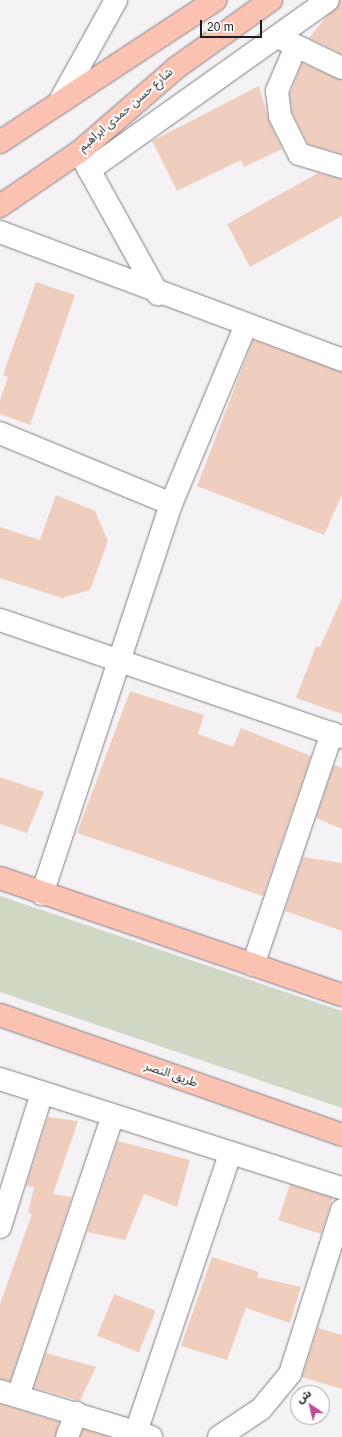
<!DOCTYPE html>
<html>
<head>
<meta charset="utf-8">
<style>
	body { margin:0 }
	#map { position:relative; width:342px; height:1437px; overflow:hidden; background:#f5f2f5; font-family:Helvetica,"Noto Sans Arabic",sans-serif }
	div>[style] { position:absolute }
	.green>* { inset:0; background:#cfd8c4 }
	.building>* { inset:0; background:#f0cebe; transform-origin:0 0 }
	.roads { filter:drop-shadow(0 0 1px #817f82) drop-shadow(0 0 1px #817f82) }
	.minor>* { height:22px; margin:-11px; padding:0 11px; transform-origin:11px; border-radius:11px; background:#fff }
	.major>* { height:22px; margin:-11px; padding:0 11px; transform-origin:11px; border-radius:11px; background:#fbc2b2 }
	span { translate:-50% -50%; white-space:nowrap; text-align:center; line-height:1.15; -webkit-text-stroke:4px #fff; paint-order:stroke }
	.street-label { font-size:12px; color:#1e1d1e }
	.north { position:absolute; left:290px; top:1385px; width:40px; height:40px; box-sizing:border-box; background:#fff; border:1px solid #a5a5a5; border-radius:50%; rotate:325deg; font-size:11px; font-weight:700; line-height:16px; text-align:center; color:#1e1d1e }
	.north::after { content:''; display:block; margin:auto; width:14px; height:18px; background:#c2489a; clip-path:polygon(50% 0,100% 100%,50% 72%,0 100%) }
	.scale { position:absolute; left:200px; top:20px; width:62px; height:18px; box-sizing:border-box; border:2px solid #1e1d1e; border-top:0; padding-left:5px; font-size:12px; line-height:14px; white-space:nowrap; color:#1e1d1e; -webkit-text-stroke:3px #fff; paint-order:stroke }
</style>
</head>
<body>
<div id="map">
	<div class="green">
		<i style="clip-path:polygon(0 896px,342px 1011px,342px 1108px,0 992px)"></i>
	</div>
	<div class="building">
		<i style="clip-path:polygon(340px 0,342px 0,342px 54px,309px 38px)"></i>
		<i style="clip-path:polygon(302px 63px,342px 80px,342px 154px,308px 144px,292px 112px,290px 94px)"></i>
		<i style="clip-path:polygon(259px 86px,269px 121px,282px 149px,244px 167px,241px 160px,177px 191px,152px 141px)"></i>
		<i style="clip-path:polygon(318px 173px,342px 179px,342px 216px,250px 267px,227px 224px)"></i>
		<i style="clip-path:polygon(36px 282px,75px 295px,30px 425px,0 414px,0 400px,8px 377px,3px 375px)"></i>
		<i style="clip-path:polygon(253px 340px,342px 372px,342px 495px,324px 535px,197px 486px)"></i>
		<i style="clip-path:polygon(56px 495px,95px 511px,108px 541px,90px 590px,62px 598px,0 578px,0 527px,40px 540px)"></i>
		<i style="clip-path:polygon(342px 598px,342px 714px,296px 698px,316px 646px,320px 647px)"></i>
		<i style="clip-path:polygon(130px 691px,204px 715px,198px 734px,233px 747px,241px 728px,311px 756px,263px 896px,77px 833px)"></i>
		<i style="clip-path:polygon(334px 765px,342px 768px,342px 829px,316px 818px)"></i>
		<i style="clip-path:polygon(0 777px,44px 792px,27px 833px,0 824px)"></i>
		<i style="clip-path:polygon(303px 857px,342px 863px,342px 931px,285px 911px)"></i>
		<i style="clip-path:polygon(48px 1117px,78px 1121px,53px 1194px,72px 1197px,10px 1381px,0 1379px,0 1304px,32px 1214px,28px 1213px,34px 1187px,26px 1186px)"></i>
		<i style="clip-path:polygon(118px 1141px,190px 1160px,177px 1207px,144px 1194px,125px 1240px,87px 1232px)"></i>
		<i style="left:290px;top:1184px;width:45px;height:38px;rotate:18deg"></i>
		<i style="clip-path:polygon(212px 1257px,259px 1272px,257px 1277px,301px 1287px,290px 1323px,246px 1308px,227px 1360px,181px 1346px)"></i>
		<i style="left:114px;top:1294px;width:45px;height:45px;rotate:22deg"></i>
		<i style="clip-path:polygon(318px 1328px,342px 1335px,342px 1389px,302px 1377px)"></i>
		<i style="clip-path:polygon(46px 1353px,96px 1367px,80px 1401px,34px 1388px)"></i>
		<i style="clip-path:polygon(0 1404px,59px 1422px,55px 1437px,0 1437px)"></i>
		<i style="clip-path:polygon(83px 1429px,108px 1437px,80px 1437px)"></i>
	</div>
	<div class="roads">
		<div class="minor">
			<i style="left:284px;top:40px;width:64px;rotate:25.8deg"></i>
			<i style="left:296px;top:46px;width:49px;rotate:112.9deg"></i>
			<i style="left:277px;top:91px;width:25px;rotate:83deg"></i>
			<i style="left:280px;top:116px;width:42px;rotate:63.4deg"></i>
			<i style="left:299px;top:154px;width:45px;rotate:16.8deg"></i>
			<i style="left:61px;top:99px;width:113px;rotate:-60.9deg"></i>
			<i style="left:82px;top:157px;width:157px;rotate:61deg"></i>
			<i style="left:89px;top:170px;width:293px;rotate:-35.4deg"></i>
			<i style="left:0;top:232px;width:365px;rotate:20.5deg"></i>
			<i style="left:0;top:433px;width:185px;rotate:22.5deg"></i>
			<i style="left:0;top:620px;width:361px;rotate:18.9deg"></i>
			<i style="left:42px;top:894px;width:411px;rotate:-71.7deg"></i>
			<i style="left:171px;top:504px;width:192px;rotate:-67.3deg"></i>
			<i style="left:253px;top:965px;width:245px;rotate:-71.2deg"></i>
			<i style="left:0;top:1079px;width:359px;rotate:17.7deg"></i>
			<i style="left:0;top:1227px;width:140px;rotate:-72.6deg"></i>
			<i style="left:0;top:1391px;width:158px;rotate:16.9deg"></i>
			<i style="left:18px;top:1396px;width:296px;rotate:-71.3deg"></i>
			<i style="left:136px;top:1432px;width:293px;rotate:-71.3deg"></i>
			<i style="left:67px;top:1437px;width:26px;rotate:-69deg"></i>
			<i style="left:219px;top:1437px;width:50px;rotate:-33.7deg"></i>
			<i style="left:261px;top:1409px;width:45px;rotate:-50.4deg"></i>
			<i style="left:290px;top:1374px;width:172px;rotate:-72.4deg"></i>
		</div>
		<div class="major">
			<i style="left:0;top:142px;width:258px;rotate:-33.4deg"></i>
			<i style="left:0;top:206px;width:96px;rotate:-34.4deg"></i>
			<i style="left:79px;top:152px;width:128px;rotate:-40.9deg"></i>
			<i style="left:176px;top:68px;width:117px;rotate:-35.6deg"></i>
			<i style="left:0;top:878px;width:361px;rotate:18.9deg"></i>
			<i style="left:0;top:1015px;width:362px;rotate:19.3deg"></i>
		</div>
	</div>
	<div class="street-label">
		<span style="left:126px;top:110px;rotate:-41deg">شارع حسن حمدى ابراهيم</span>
		<span style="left:171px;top:1075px;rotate:19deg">طريق النصر</span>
	</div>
	<div class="north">ش</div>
	<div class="scale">20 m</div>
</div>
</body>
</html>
